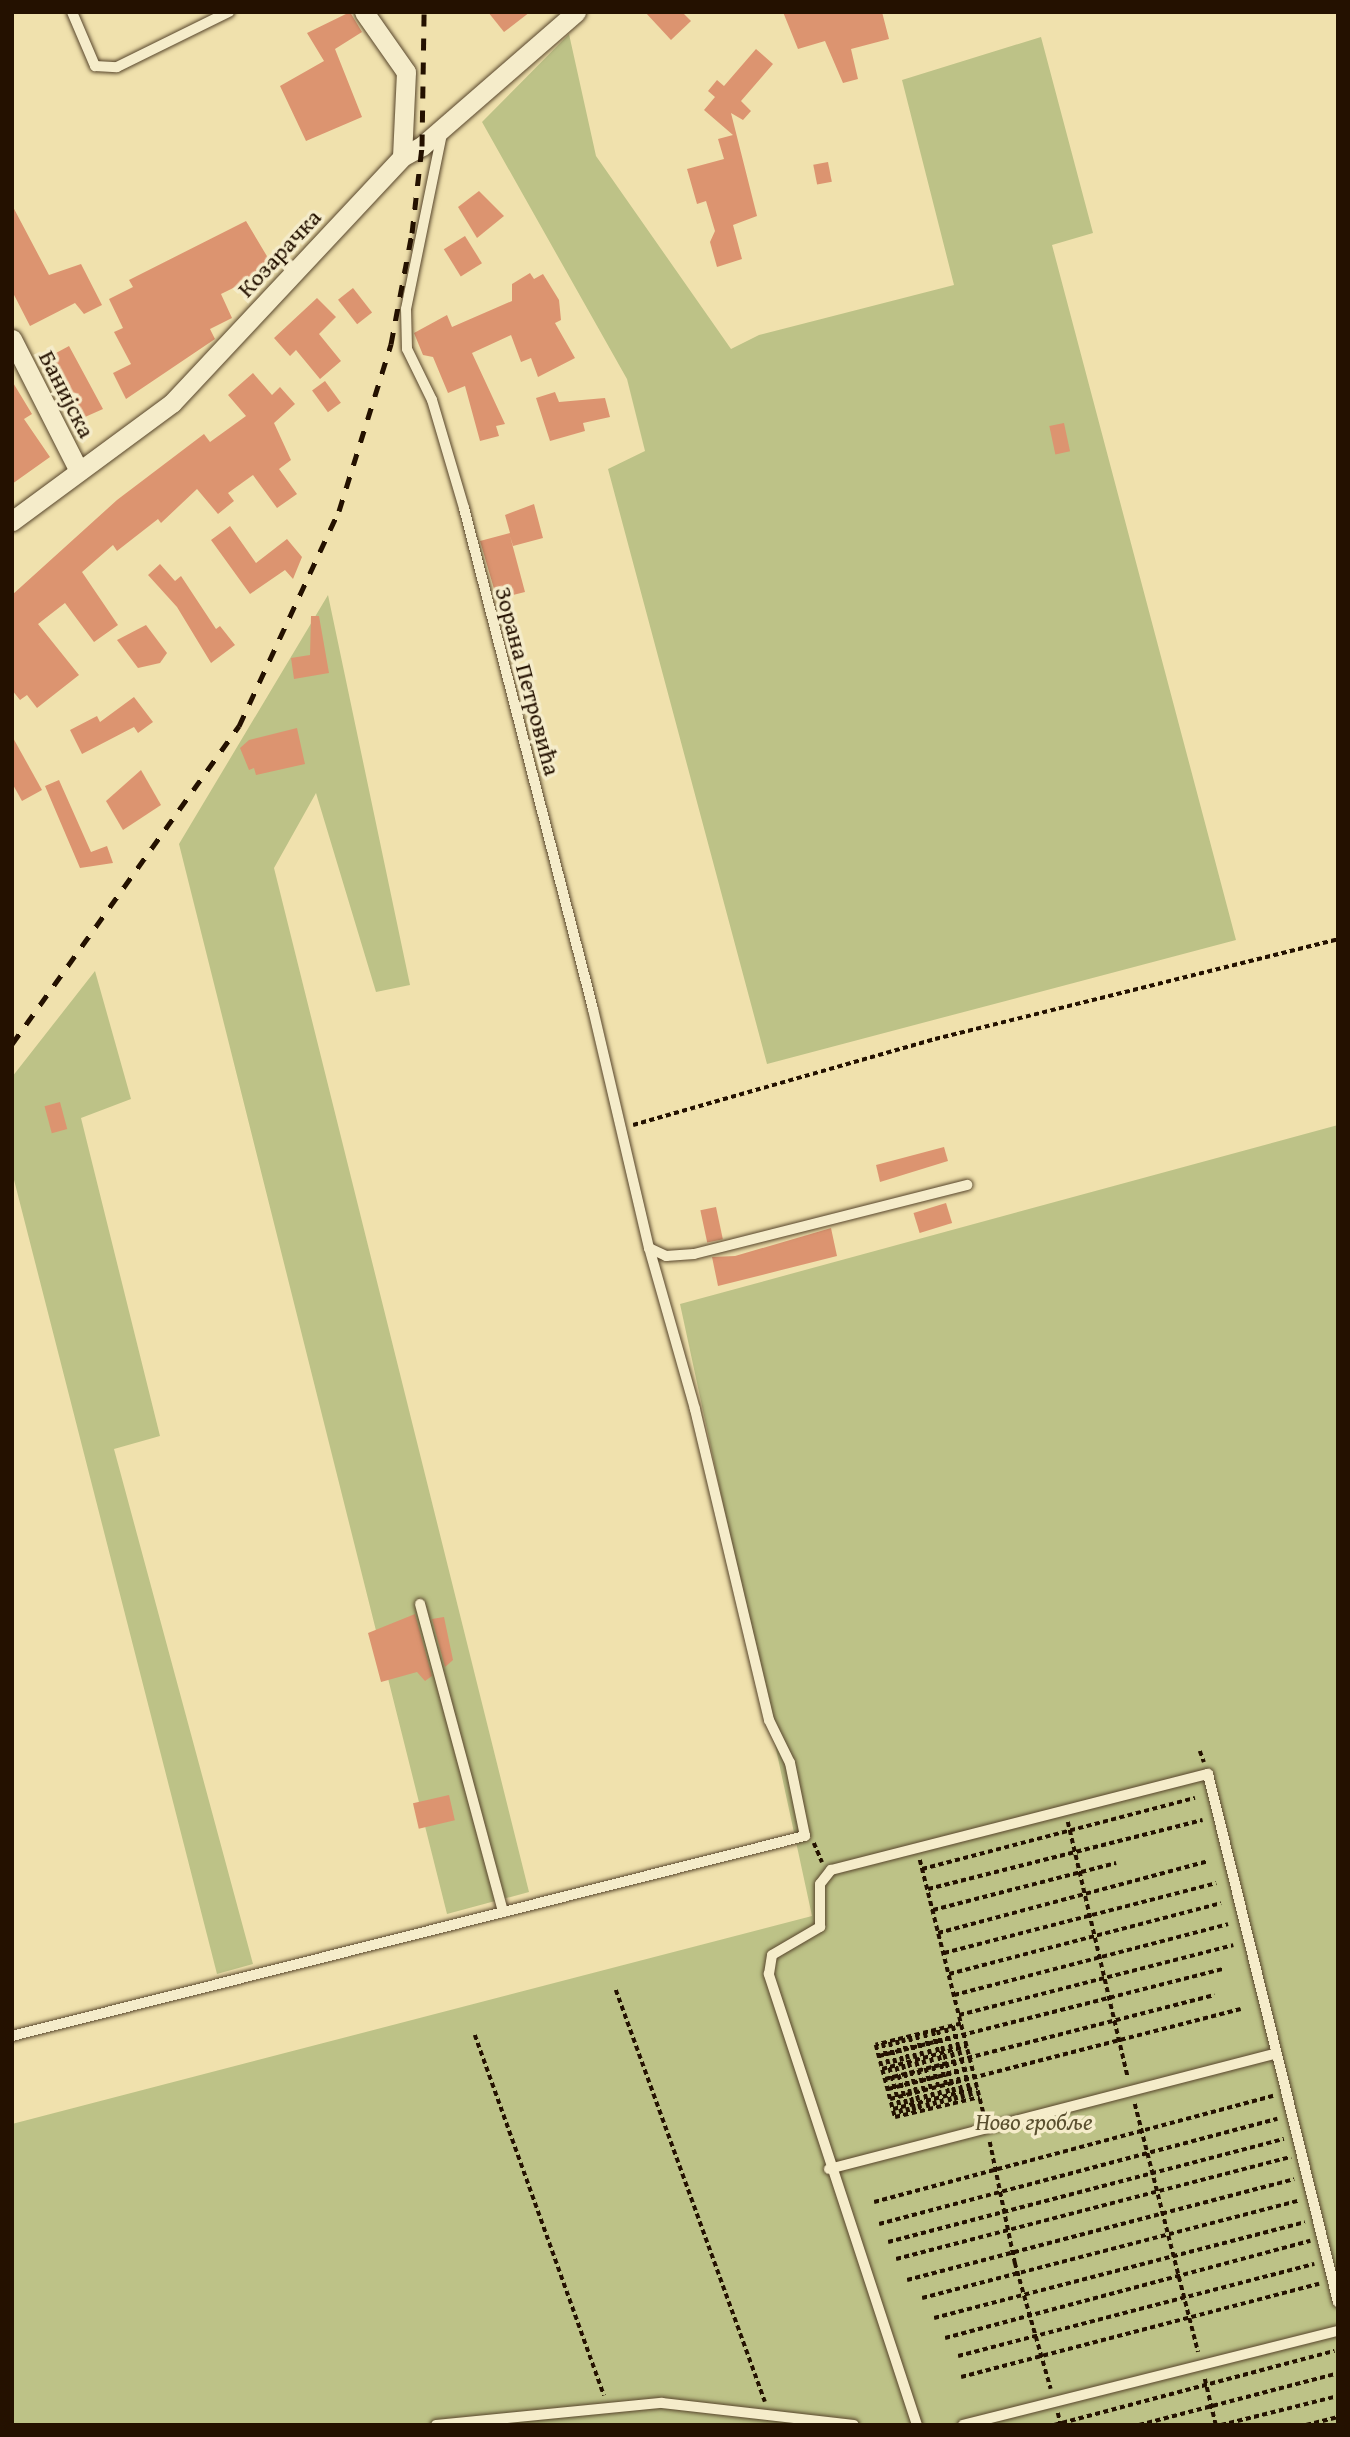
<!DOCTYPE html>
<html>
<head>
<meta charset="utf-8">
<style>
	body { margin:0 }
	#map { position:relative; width:1350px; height:2437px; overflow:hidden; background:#f0e1ad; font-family:"Gentium Book Plus",serif }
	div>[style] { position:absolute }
	.green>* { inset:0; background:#bdc287 }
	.building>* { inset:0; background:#dc9470; transform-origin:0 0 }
	.path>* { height:3.5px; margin-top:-1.75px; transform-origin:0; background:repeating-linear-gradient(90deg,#241100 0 5px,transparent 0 8.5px) }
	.roads { filter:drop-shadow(0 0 2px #57452b) drop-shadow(0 0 2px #57452b) }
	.service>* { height:10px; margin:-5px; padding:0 5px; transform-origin:5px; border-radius:5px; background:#f5ecca }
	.minor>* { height:19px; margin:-9.5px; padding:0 9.5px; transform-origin:9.5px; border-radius:9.5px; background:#f5ecca }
	.rail>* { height:5px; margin-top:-2.5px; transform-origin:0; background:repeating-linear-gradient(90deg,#241100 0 12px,transparent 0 24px) }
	span { translate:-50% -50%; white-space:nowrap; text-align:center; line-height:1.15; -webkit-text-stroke:7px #f5ecca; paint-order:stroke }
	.street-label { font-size:24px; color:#241100 }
	.park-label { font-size:24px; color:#5a4f2f; font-style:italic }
	.frame { position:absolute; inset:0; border:14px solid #241100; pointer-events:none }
</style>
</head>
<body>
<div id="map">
	<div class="green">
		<i style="clip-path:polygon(569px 34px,596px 156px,731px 349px,759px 335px,954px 285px,902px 80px,1041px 37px,1093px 233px,1052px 245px,1236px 940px,767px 1064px,608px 469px,645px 451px,627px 379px,482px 122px)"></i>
		<i style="clip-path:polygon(328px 595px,410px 985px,376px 992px,316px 793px,274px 868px,529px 1892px,447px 1914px,179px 844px)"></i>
		<i style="clip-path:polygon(95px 971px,131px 1099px,81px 1118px,160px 1436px,114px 1449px,253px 1964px,217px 1974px,12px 1172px,12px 1077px)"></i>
		<i style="clip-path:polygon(1338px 1125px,1338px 2425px,12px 2425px,12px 2124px,812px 1916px,680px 1304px)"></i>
	</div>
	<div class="building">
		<i style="clip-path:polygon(350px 12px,362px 32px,335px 49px,362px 117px,306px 141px,280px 86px,324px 61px,307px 33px)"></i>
		<i style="clip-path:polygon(488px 12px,530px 12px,504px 32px)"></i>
		<i style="clip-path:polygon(645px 12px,682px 12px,691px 21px,671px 40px)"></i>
		<i style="clip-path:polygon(783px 12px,882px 12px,889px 39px,851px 49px,858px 79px,843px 83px,825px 41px,798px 49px)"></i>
		<i style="clip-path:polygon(756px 49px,773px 64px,741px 101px,751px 111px,743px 120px,731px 113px,757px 216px,733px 225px,742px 259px,717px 267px,710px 242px,715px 231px,706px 201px,697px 204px,687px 169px,724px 159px,718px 139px,733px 135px,704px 110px,715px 97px,708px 91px,717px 80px,724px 86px)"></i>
		<i style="left:828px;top:162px;width:20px;height:15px;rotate:79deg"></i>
		<i style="clip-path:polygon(479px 191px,504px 216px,477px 238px,458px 207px)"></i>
		<i style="clip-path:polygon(12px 205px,49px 275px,81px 264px,102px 305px,84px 314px,75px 303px,30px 326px,12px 291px)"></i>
		<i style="clip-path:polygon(246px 221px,274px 268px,221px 294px,232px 318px,210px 329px,215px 339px,126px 399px,113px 373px,131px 364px,114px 332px,123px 328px,109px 299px,133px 287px,129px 280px)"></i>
		<i style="left:465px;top:236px;width:32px;height:25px;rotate:58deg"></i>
		<i style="clip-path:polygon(530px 273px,534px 279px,543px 274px,559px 300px,561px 320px,555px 323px,575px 358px,538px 377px,531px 358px,521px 362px,511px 335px,472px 353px,505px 424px,496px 426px,499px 436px,480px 441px,465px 386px,448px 393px,433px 357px,423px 355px,414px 333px,447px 315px,452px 327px,512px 301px,512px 284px)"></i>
		<i style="left:353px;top:288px;width:31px;height:19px;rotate:52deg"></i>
		<i style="clip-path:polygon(317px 298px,336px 317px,319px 334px,341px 361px,320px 379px,296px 350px,290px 356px,274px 338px)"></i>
		<i style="clip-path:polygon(69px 346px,103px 409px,85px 417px,64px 380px,56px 384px,43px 360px)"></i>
		<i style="clip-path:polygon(253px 373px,272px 395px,280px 387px,295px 404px,274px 423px,291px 460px,279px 469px,297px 494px,277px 508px,253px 475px,228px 493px,234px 501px,218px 514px,197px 489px,161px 523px,158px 519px,117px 551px,113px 545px,82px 572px,118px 625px,94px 642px,65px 603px,38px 624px,79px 675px,37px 708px,27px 695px,20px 700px,12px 690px,12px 595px,117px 500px,204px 434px,210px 442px,246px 416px,228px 395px)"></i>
		<i style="clip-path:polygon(12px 381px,32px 414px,24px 419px,50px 457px,12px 484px)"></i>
		<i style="left:325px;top:381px;width:27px;height:16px;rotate:54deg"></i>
		<i style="clip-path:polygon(555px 392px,559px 402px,605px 398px,610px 417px,583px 423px,585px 431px,550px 441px,536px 398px)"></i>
		<i style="left:1064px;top:423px;width:29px;height:15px;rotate:78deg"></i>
		<i style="clip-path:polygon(534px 504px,543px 538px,513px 546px,510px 536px,525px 592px,497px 599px,480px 541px,510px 533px,505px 515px)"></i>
		<i style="clip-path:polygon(230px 526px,256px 563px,287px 539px,302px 557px,293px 579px,285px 570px,250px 594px,211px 540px)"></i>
		<i style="clip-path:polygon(160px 564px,175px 581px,181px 576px,216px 629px,220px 626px,235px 645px,211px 663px,177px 607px,148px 575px)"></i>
		<i style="clip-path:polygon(311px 616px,319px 616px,329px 673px,294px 679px,291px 658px,310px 655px)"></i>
		<i style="clip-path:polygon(146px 625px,167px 653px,160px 663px,138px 668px,117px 640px)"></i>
		<i style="clip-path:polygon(134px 697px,153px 722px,138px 733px,134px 727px,82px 754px,70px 730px,97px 716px,100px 722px)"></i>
		<i style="clip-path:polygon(297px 728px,305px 764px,256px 775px,254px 768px,249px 770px,240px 748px,249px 740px)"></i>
		<i style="clip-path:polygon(12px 736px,42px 790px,22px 801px,12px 783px)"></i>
		<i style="clip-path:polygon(141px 770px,161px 805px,123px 830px,106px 801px)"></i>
		<i style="clip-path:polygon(59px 780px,91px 852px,107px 846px,113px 863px,80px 868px,45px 786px)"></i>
		<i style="left:60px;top:1102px;width:28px;height:16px;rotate:75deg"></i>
		<i style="clip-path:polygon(944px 1147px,948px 1161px,880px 1182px,876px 1165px)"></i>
		<i style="left:946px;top:1203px;width:21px;height:34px;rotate:73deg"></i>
		<i style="left:716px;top:1207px;width:33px;height:16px;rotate:78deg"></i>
		<i style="clip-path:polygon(831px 1228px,837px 1256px,718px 1286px,712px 1257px,735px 1256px)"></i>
		<i style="clip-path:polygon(415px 1614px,432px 1676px,425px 1681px,417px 1672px,381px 1682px,368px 1633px)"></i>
		<i style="clip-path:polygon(444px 1617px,453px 1660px,445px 1667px,432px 1619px)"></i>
		<i style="left:449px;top:1795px;width:26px;height:37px;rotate:77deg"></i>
	</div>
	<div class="path">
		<i style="left:633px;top:1125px;width:314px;rotate:-15.9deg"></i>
		<i style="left:935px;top:1039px;width:415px;rotate:-13.9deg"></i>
		<i style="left:1200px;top:1751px;width:12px;rotate:70deg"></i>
		<i style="left:1068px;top:1822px;width:262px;rotate:76.8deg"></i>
		<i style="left:814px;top:1843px;width:21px;rotate:67deg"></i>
		<i style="left:920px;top:1860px;width:262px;rotate:75.9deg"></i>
		<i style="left:922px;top:1869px;width:282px;rotate:-14.6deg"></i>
		<i style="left:928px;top:1889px;width:283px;rotate:-14.1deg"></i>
		<i style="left:933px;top:1910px;width:189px;rotate:-14.4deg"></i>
		<i style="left:938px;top:1933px;width:280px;rotate:-14.9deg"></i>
		<i style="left:944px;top:1953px;width:281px;rotate:-14.4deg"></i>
		<i style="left:949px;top:1974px;width:281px;rotate:-14.6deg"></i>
		<i style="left:616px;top:1990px;width:438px;rotate:70.1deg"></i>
		<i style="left:954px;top:1995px;width:283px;rotate:-14.5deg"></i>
		<i style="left:959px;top:2015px;width:283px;rotate:-14.3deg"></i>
		<i style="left:961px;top:2024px;width:88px;rotate:166.1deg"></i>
		<i style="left:876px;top:2045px;width:74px;rotate:75.2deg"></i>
		<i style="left:895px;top:2117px;width:87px;rotate:-13.2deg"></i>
		<i style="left:953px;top:2026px;width:75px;rotate:75.4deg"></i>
		<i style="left:946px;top:2028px;width:75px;rotate:76.1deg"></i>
		<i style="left:938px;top:2030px;width:74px;rotate:75.2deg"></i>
		<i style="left:933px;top:2031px;width:75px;rotate:76.1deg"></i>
		<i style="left:925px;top:2033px;width:74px;rotate:76deg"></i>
		<i style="left:475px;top:2035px;width:383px;rotate:70.3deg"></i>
		<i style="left:917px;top:2035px;width:74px;rotate:75.2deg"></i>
		<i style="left:910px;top:2037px;width:74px;rotate:75.2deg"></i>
		<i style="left:903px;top:2038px;width:75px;rotate:76.1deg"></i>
		<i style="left:897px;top:2040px;width:74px;rotate:76deg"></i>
		<i style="left:890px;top:2042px;width:74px;rotate:75.2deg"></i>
		<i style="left:883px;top:2043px;width:74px;rotate:75.2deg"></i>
		<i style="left:879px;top:2056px;width:356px;rotate:-14.2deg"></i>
		<i style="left:882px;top:2069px;width:88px;rotate:-15.1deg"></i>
		<i style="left:885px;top:2079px;width:340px;rotate:-14.3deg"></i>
		<i style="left:888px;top:2089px;width:87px;rotate:-14deg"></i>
		<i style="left:890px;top:2099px;width:362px;rotate:-14.4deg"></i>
		<i style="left:1135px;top:2104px;width:256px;rotate:75.7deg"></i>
		<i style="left:893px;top:2109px;width:87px;rotate:-14deg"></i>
		<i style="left:990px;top:2142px;width:124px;rotate:78.3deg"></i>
		<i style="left:1015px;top:2263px;width:131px;rotate:74.1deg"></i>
		<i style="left:874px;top:2202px;width:413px;rotate:-14.9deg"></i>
		<i style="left:879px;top:2224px;width:412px;rotate:-14.8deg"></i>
		<i style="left:888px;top:2242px;width:409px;rotate:-14.6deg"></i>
		<i style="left:896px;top:2259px;width:408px;rotate:-14.5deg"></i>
		<i style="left:907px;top:2280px;width:400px;rotate:-14.6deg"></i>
		<i style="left:922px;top:2298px;width:390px;rotate:-14.5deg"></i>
		<i style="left:934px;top:2318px;width:383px;rotate:-14.5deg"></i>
		<i style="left:945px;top:2338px;width:378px;rotate:-14.9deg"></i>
		<i style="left:958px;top:2356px;width:368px;rotate:-14.5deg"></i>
		<i style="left:961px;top:2377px;width:370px;rotate:-14.6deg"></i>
		<i style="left:1205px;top:2379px;width:47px;rotate:76.6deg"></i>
		<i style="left:1058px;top:2413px;width:12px;rotate:76deg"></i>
		<i style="left:1054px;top:2425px;width:290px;rotate:-14.8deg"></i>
		<i style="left:1139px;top:2425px;width:206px;rotate:-14.6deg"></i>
		<i style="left:1221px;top:2425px;width:121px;rotate:-13.9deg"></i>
		<i style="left:1306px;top:2425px;width:33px;rotate:-14deg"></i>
	</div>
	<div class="roads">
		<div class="service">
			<i style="left:72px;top:12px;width:59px;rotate:66.9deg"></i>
			<i style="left:95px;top:66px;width:22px;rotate:3deg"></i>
			<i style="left:117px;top:67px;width:125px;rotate:-26.2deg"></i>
			<i style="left:649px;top:1248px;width:19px;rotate:25deg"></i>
			<i style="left:666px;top:1256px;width:28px;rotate:-4deg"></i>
			<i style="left:694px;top:1254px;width:282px;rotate:-14.2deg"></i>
			<i style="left:420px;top:1604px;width:319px;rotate:74.9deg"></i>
			<i style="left:12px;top:2036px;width:818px;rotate:-14.16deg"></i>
			<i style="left:805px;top:1836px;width:75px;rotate:-101.6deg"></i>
			<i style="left:790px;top:1763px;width:48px;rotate:-116deg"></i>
			<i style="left:769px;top:1720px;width:320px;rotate:-103.4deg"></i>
			<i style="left:695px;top:1409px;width:167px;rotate:-105.9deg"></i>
			<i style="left:649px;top:1248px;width:245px;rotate:-103.2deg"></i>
			<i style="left:593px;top:1009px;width:517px;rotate:-104.44deg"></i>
			<i style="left:464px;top:508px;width:113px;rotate:-106.5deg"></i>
			<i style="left:432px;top:400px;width:57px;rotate:-116.1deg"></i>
			<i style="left:407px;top:349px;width:40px;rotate:-91.4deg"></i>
			<i style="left:406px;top:309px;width:179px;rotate:-78.4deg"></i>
			<i style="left:829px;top:2169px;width:462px;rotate:-14.5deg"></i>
			<i style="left:436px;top:2425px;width:227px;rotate:-5.6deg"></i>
			<i style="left:662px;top:2403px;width:193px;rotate:6.5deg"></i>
			<i style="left:917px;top:2425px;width:475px;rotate:-108.2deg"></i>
			<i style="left:769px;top:1974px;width:19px;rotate:-81deg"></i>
			<i style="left:772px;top:1955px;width:56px;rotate:-30.3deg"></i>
			<i style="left:820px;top:1927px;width:43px;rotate:-90deg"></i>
			<i style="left:820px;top:1884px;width:18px;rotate:-52deg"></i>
			<i style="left:831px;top:1870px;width:389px;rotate:-14.3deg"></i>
			<i style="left:1208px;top:1774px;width:544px;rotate:76.17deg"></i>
			<i style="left:963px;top:2425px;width:387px;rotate:-14.1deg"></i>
		</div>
		<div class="minor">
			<i style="left:364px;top:12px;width:73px;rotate:55deg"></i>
			<i style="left:406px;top:72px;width:85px;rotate:92.7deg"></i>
			<i style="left:12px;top:339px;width:148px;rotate:63.1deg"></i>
			<i style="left:12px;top:521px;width:199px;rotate:-36.4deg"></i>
			<i style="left:172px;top:403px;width:337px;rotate:-46.9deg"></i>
			<i style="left:402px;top:157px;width:23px;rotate:-29deg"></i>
			<i style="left:422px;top:146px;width:204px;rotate:-41deg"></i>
		</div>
	</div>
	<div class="rail">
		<i style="left:12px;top:1044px;width:391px;rotate:-54.5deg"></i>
		<i style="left:239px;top:726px;width:237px;rotate:-65.1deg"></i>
		<i style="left:339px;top:511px;width:175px;rotate:-72.7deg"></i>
		<i style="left:391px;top:344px;width:113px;rotate:-79.3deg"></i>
		<i style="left:412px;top:233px;width:88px;rotate:-83.4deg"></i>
		<i style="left:422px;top:146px;width:134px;rotate:-89.1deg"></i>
	</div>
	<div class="street-label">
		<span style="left:279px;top:253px;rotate:-47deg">Козарачка</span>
		<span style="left:67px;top:394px;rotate:63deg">Банијска</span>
		<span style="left:528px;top:681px;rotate:75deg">Зорана Петровића</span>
	</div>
	<div class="park-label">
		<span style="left:1034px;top:2122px">Ново гробље</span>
	</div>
	<div class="frame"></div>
</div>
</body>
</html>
